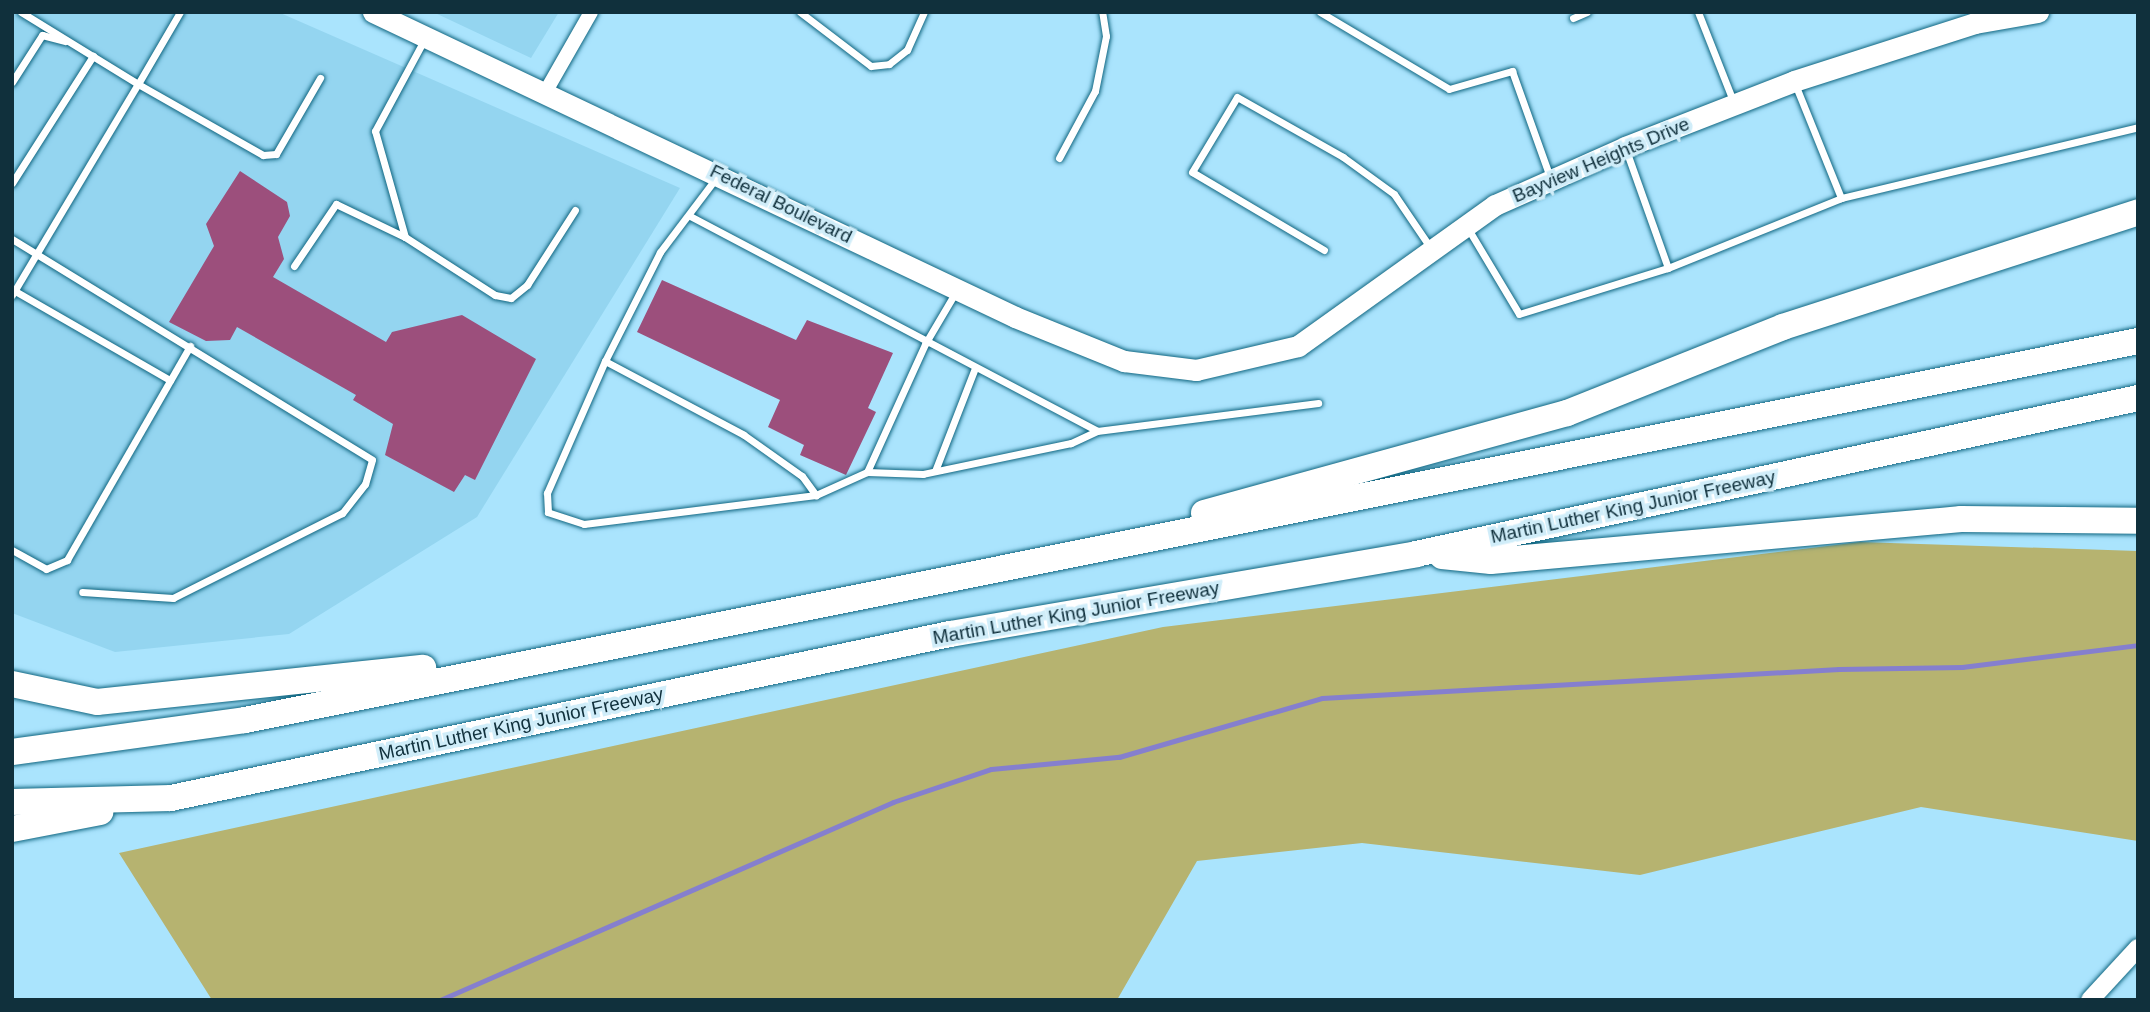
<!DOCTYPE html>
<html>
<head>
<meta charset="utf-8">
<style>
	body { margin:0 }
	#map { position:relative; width:2150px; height:1012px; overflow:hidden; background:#aae4fd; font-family:Arial,sans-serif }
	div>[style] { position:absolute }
	.built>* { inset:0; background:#94d5f0 }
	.green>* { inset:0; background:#b6b370 }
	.stream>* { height:5px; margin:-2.5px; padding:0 2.5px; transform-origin:2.5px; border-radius:2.5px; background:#857fce }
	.building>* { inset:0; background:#9c4f7c }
	.roads { filter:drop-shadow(0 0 2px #106681) drop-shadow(0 0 2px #106681) }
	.service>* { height:7px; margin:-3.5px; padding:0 3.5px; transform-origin:3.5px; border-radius:3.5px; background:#fff }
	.minor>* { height:14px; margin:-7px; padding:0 7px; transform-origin:7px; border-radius:7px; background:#fff }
	.tertiary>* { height:18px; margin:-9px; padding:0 9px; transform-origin:9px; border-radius:9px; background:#fff }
	.secondary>* { height:21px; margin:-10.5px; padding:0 10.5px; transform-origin:10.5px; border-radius:10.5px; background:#fff }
	.motorway>* { height:26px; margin:-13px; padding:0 13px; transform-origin:13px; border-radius:13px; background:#fff }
	span { translate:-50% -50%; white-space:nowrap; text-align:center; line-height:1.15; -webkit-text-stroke:7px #d0edf9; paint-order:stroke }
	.street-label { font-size:19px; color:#10303c }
	.frame { position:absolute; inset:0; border:14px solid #10303c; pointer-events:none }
</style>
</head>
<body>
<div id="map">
	<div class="built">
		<i style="clip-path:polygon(12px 12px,278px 12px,680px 188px,477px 517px,289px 634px,115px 652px,12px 613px)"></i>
		<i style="clip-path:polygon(433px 12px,559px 12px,531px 58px)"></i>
	</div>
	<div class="green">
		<i style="clip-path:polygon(1860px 542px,2138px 551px,2138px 841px,1921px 807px,1640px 875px,1362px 843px,1197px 861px,1117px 1000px,212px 1000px,119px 853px,1163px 627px)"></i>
	</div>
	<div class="stream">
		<i style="left:440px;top:1000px;width:494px;rotate:-23.6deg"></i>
		<i style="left:893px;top:802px;width:103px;rotate:-18.6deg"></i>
		<i style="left:991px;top:769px;width:129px;rotate:-5.4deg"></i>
		<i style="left:1119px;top:757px;width:211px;rotate:-16.2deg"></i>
		<i style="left:1322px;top:698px;width:518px;rotate:-3.21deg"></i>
		<i style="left:1839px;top:669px;width:123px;rotate:-0.9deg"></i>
		<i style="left:1962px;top:667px;width:177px;rotate:-7.1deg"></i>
	</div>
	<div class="building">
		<i style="clip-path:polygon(240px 171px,287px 202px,290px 216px,278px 237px,284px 259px,273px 277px,386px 342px,392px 332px,462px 315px,536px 359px,475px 480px,465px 475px,454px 492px,385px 455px,393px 424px,353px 400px,356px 395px,237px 327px,230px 340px,206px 341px,169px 322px,214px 246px,206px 224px)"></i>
		<i style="clip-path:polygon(662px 280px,796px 340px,807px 320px,893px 353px,868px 408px,876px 412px,846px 475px,800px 455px,804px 445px,768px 427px,780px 400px,637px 332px)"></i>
	</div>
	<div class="roads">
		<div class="service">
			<i style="left:21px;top:12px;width:137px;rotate:31.6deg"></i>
			<i style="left:138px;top:84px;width:83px;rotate:-59.7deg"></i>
			<i style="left:800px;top:12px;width:89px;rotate:37.3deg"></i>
			<i style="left:871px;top:66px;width:18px;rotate:-6deg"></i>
			<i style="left:889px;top:64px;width:23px;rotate:-38deg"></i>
			<i style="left:907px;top:50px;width:42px;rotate:-65.9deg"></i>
			<i style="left:1320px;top:12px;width:150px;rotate:30.8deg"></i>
			<i style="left:1449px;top:89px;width:66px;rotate:-15.9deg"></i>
			<i style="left:1512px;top:71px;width:113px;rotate:70.3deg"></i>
			<i style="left:1698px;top:12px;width:96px;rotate:68.5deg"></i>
			<i style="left:1573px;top:18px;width:15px;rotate:-23deg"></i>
			<i style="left:12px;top:82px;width:56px;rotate:-57.4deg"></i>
			<i style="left:42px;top:35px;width:24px;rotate:15deg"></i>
			<i style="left:1795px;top:84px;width:123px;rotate:68deg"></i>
			<i style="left:1841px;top:198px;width:305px;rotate:-13.4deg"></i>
			<i style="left:1626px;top:150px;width:125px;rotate:70.4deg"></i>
			<i style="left:1059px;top:158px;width:76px;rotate:-61.8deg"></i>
			<i style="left:1095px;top:91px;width:56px;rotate:-78.7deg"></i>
			<i style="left:1106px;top:36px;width:24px;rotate:-99deg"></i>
			<i style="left:12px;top:183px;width:151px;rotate:-57.5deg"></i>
			<i style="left:690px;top:216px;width:460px;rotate:27.8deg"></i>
			<i style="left:1097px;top:431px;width:29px;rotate:155deg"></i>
			<i style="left:1071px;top:443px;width:151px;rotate:168.2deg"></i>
			<i style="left:923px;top:474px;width:56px;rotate:-178deg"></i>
			<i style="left:867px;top:472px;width:56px;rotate:155.7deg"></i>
			<i style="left:816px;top:495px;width:234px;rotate:172.9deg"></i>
			<i style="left:584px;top:524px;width:38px;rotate:-162deg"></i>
			<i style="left:548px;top:512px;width:19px;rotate:-93deg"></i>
			<i style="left:547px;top:493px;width:144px;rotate:-66.3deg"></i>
			<i style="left:605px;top:361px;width:122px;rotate:-63.2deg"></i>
			<i style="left:660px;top:252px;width:93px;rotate:-52.9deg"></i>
			<i style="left:1467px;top:227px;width:101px;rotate:59.1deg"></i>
			<i style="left:1519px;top:314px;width:156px;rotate:-17.2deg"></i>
			<i style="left:1668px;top:268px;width:187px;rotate:-22deg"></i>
			<i style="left:405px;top:237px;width:107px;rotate:32.8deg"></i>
			<i style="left:495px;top:295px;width:16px;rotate:11deg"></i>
			<i style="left:511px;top:298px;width:21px;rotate:-39deg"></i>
			<i style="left:527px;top:285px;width:89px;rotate:-57.4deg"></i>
			<i style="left:12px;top:239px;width:422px;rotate:31.5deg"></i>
			<i style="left:372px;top:460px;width:25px;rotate:106deg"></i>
			<i style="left:365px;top:484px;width:37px;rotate:128deg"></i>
			<i style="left:342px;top:513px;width:189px;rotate:153.3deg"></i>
			<i style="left:173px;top:598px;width:91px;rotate:-176.2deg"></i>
			<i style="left:1324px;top:250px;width:153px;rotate:-149.4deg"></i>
			<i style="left:1192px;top:172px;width:87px;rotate:-59deg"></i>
			<i style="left:1237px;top:97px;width:122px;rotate:29.5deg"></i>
			<i style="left:1343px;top:157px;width:63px;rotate:36deg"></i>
			<i style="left:1394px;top:194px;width:64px;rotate:55.8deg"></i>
			<i style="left:294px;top:266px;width:75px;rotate:-55.9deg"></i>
			<i style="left:336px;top:204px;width:76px;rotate:25.6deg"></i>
			<i style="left:405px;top:237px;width:110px;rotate:-105.8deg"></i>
			<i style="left:375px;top:131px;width:103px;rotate:-61.7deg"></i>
			<i style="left:15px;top:291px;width:179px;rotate:29.9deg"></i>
			<i style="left:12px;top:295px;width:246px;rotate:-59.2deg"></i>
			<i style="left:138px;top:84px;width:144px;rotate:29.6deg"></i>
			<i style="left:263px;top:155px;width:13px;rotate:-4deg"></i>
			<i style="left:276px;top:154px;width:88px;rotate:-59.9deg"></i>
			<i style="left:605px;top:361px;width:157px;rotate:28deg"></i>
			<i style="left:744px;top:435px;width:71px;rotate:35.3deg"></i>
			<i style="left:802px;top:476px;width:24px;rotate:54deg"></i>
			<i style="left:1097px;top:431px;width:223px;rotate:-7.2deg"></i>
			<i style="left:935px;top:471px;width:110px;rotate:-68.8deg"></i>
			<i style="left:867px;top:472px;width:141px;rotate:-65.6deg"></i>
			<i style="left:925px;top:344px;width:59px;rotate:-59.5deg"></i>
			<i style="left:12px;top:550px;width:39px;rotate:29deg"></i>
			<i style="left:46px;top:569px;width:23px;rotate:-23deg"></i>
			<i style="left:67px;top:560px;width:247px;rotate:-60.1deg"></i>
		</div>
		<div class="minor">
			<i style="left:546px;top:91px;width:91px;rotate:-60.3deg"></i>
		</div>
		<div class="tertiary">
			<i style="left:2090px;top:1000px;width:71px;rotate:-47.3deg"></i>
		</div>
		<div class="secondary">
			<i style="left:373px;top:12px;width:711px;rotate:25.41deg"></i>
			<i style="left:1015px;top:317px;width:118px;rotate:22deg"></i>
			<i style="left:1124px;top:361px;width:73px;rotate:7.1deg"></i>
			<i style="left:1196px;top:370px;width:105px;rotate:-13.2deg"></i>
			<i style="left:1298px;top:346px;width:242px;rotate:-35.6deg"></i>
			<i style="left:1495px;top:205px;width:142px;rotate:-24deg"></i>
			<i style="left:1625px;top:147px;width:181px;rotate:-21.3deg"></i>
			<i style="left:1794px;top:81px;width:190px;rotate:-17.8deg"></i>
			<i style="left:1975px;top:23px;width:64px;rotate:-9.9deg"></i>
		</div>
		<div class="motorway">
			<i style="left:1204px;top:513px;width:377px;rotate:-15.4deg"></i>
			<i style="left:1567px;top:413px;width:232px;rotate:-21.7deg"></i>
			<i style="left:1783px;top:327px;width:373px;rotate:-17.9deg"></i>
			<i style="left:1442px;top:556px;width:49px;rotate:5.8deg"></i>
			<i style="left:1491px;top:561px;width:472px;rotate:-5.1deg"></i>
			<i style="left:1961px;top:519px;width:177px;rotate:0.6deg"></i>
			<i style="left:12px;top:684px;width:87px;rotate:12deg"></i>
			<i style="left:97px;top:702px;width:328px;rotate:-6deg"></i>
			<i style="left:12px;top:752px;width:235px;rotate:-7.8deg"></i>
			<i style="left:245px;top:720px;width:1931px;rotate:-11.32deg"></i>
			<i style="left:12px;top:802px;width:159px;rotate:-1.4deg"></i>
			<i style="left:171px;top:798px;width:796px;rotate:-11.89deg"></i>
			<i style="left:950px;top:634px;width:473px;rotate:-9.7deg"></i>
			<i style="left:1416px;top:554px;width:739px;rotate:-12.19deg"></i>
			<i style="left:12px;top:829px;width:90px;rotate:-10.9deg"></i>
		</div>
	</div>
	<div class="street-label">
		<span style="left:1601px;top:160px;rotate:-23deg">Bayview Heights Drive</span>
		<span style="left:781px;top:204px;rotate:26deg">Federal Boulevard</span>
		<span style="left:1633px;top:507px;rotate:-12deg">Martin Luther King Junior Freeway</span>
		<span style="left:1076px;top:613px;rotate:-10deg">Martin Luther King Junior Freeway</span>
		<span style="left:521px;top:724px;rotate:-12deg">Martin Luther King Junior Freeway</span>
	</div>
	<div class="frame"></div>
</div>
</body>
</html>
